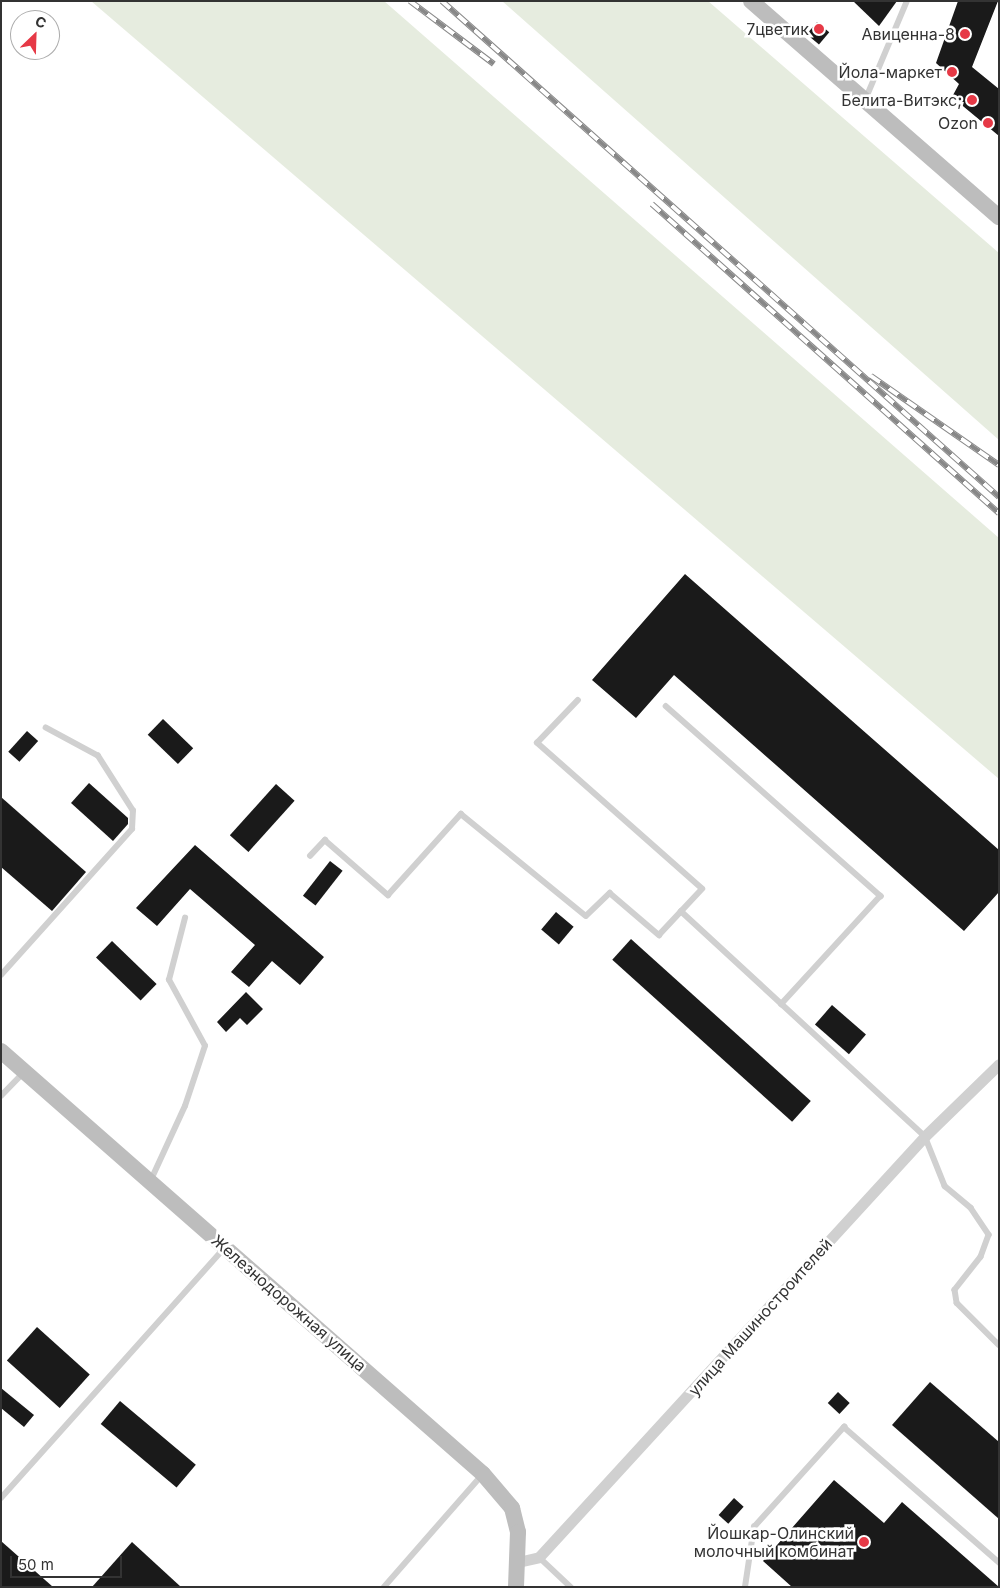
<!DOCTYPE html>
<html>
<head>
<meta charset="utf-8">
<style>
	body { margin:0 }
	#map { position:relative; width:1000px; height:1588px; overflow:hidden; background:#fff; font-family:Inter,sans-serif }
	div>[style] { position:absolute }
	.green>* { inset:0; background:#e6ecdf }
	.building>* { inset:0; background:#1a1a1a; transform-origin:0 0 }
	.lane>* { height:5.5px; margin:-2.75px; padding:0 2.75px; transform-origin:2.75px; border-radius:2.75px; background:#d0d0d0 }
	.street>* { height:11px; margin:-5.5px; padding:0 5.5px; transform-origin:5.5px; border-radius:5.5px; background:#d0d0d0 }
	.secondary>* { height:16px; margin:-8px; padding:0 8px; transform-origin:8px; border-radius:8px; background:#bdbdbd }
	.rail>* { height:5.5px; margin-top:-2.75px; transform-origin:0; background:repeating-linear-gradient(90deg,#fff 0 11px,#888 0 22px); box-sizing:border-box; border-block:1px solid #888 }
	.dots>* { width:14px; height:14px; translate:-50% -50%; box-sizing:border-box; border:2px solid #fff; border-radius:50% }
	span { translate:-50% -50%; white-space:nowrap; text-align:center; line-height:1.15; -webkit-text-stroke:5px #fff; paint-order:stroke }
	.poi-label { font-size:16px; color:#333 }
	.right { translate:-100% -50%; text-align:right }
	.street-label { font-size:16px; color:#333 }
	.frame { position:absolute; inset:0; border:2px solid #333; pointer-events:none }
	.north { position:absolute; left:10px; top:10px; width:50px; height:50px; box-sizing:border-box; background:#fff; border:1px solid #adadad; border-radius:50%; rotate:24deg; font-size:14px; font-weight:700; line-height:20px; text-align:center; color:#333 }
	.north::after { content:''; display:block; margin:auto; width:18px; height:22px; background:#e63946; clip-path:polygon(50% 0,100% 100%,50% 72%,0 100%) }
	.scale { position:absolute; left:10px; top:1556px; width:112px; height:22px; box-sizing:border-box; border:2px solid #333; border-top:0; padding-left:6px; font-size:15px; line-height:18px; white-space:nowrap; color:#333; -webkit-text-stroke:4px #fff; paint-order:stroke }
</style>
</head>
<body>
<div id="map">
	<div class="green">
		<i style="clip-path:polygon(91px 1px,384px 1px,999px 538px,999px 779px)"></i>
		<i style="clip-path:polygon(502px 1px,708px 1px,999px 253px,999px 440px)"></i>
	</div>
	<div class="building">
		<i style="clip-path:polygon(853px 1px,897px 1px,879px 26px)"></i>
		<i style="clip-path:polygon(958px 1px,998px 1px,972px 67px,999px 89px,999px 136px,952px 97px,959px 84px,936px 63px)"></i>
		<i style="left:817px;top:22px;width:16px;height:16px;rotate:40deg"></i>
		<i style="clip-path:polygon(685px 574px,999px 850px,999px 892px,964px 931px,674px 675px,636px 718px,592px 680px)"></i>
		<i style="left:163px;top:719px;width:42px;height:22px;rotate:44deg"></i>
		<i style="left:27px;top:731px;width:15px;height:28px;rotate:42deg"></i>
		<i style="clip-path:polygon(89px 783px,128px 818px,128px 824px,113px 841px,71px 803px)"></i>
		<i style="left:276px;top:784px;width:25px;height:69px;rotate:42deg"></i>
		<i style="clip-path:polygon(1px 797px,86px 872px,52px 911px,1px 867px)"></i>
		<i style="clip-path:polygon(195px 845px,324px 957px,300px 985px,272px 961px,249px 987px,231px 972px,255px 945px,190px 889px,157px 926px,136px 908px)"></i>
		<i style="left:330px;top:861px;width:16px;height:44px;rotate:38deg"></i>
		<i style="left:556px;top:912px;width:23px;height:23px;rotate:40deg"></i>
		<i style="left:631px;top:939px;width:242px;height:28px;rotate:42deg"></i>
		<i style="left:112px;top:941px;width:62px;height:23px;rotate:44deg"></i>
		<i style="clip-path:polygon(246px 992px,263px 1009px,247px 1025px,240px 1018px,226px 1032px,217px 1022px)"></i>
		<i style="left:832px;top:1005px;width:45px;height:26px;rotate:41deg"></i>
		<i style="left:37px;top:1327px;width:71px;height:45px;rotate:42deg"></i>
		<i style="clip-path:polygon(930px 1382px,999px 1442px,999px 1519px,892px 1425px)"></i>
		<i style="clip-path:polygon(1px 1388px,34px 1415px,24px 1427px,1px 1408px)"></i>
		<i style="left:838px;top:1392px;width:16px;height:15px;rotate:43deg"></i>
		<i style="left:120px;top:1401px;width:99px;height:30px;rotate:40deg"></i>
		<i style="clip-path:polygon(834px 1480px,884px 1523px,902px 1502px,999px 1587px,792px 1587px,763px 1561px)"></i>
		<i style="left:734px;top:1498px;width:13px;height:23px;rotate:42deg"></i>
		<i style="clip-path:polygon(1px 1541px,53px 1587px,1px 1587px)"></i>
		<i style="clip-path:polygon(132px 1542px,181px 1587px,92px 1587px)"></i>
	</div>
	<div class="lane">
		<i style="left:866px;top:98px;width:105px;rotate:-67.1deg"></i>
		<i style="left:666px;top:706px;width:287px;rotate:41.5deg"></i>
		<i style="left:881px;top:896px;width:147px;rotate:132.5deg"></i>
		<i style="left:310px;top:856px;width:22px;rotate:-47deg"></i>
		<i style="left:325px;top:840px;width:84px;rotate:41.1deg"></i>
		<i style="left:388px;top:895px;width:109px;rotate:-48deg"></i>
		<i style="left:461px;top:814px;width:161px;rotate:39.2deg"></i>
		<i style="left:586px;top:916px;width:33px;rotate:-44deg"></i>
		<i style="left:610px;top:893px;width:65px;rotate:40.6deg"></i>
		<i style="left:659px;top:935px;width:63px;rotate:-46.9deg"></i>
		<i style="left:702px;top:889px;width:220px;rotate:-138.5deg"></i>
		<i style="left:537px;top:743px;width:59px;rotate:-46.4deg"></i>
		<i style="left:681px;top:911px;width:332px;rotate:42.7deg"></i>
		<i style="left:925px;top:1136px;width:54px;rotate:68.2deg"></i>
		<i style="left:945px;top:1186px;width:34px;rotate:40deg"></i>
		<i style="left:971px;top:1208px;width:32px;rotate:56deg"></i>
		<i style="left:989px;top:1235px;width:23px;rotate:110deg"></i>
		<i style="left:981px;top:1257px;width:42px;rotate:128.2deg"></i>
		<i style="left:955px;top:1290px;width:13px;rotate:81deg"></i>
		<i style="left:957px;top:1303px;width:59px;rotate:45deg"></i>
		<i style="left:1px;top:975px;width:196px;rotate:-48.1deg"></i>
		<i style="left:132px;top:829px;width:18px;rotate:-87deg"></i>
		<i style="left:133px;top:811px;width:65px;rotate:-122.5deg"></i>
		<i style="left:98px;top:756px;width:59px;rotate:-151.7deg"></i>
		<i style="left:1px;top:1096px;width:32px;rotate:-46deg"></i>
		<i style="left:151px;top:1180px;width:81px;rotate:-65.3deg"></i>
		<i style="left:185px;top:1106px;width:63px;rotate:-71.6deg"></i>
		<i style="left:205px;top:1046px;width:75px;rotate:-118.6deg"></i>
		<i style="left:169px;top:980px;width:64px;rotate:-75.5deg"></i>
		<i style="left:1px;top:1498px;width:334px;rotate:-48.2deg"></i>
		<i style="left:539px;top:1557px;width:44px;rotate:43.2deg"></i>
		<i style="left:384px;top:1587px;width:149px;rotate:-48.8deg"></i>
		<i style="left:745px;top:1587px;width:61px;rotate:-81.5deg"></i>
		<i style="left:754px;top:1527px;width:135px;rotate:-48deg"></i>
		<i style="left:844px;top:1427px;width:206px;rotate:41.1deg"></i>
	</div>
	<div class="street">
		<i style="left:518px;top:1562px;width:22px;rotate:-13deg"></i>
		<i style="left:539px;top:1557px;width:571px;rotate:-47.48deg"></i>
		<i style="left:925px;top:1136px;width:103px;rotate:-44.2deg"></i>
	</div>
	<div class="secondary">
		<i style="left:751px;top:1px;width:329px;rotate:41.1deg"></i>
		<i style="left:1px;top:1051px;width:641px;rotate:41.27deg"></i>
		<i style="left:483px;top:1474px;width:45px;rotate:49.5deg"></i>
		<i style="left:512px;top:1508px;width:25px;rotate:76deg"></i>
		<i style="left:518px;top:1532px;width:55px;rotate:92.1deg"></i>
	</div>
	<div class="rail">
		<i style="left:410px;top:1px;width:105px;rotate:36.9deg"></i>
		<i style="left:442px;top:1px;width:746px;rotate:41.68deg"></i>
		<i style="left:652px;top:204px;width:465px;rotate:41.7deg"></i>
		<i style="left:871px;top:376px;width:156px;rotate:34.8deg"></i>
	</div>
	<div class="dots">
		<i style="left:819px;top:29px;background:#e63946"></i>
		<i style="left:965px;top:34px;background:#e63946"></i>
		<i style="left:952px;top:72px;background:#e63946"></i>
		<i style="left:972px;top:100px;background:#e63946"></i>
		<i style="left:988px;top:123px;background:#e63946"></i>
		<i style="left:864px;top:1542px;background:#e63946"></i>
	</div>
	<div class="poi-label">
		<span class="right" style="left:809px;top:29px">7цветик</span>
		<span class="right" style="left:955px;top:34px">Авиценна-8</span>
		<span class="right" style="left:942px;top:72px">Йола-маркет</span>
		<span class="right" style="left:962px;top:100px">Белита-Витэкс;</span>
		<span class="right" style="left:978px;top:123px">Ozon</span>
		<span class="right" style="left:854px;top:1542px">Йошкар-Олинский<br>молочный комбинат</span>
	</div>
	<div class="street-label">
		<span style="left:289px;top:1303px;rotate:41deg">Железнодорожная улица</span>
		<span style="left:760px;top:1317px;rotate:-48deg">улица Машиностроителей</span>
	</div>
	<div class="frame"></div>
	<div class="north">С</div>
	<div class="scale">50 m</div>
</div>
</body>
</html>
